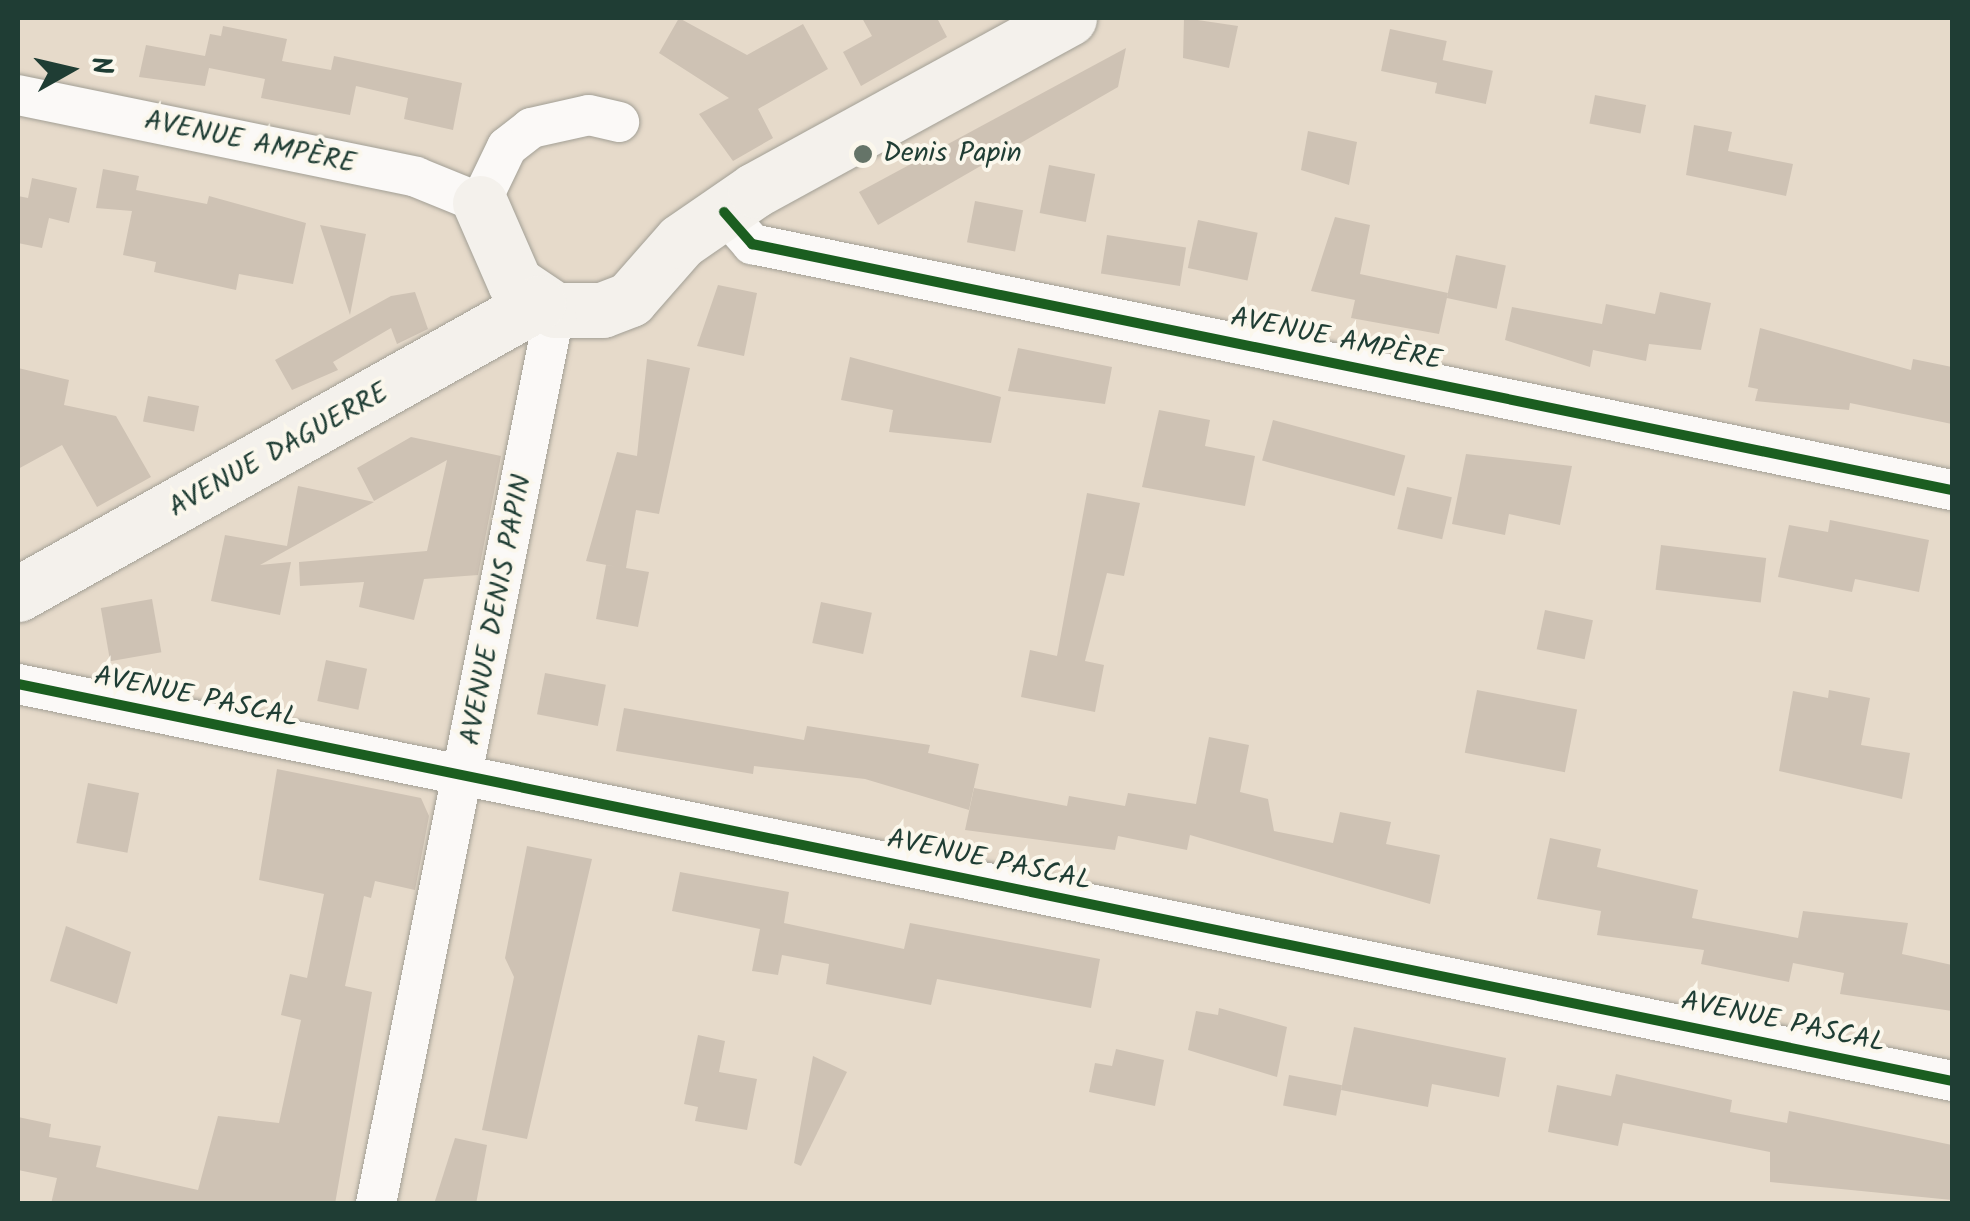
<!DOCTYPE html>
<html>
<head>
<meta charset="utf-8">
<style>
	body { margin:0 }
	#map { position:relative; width:1970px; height:1221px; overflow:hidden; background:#e6daca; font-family:Kalam,sans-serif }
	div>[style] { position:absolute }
	.building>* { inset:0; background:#cec2b4; transform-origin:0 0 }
	.roads { filter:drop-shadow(0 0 2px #a29f95) drop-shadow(0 0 2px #a29f95) }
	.street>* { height:40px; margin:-20px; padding:0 20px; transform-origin:20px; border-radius:20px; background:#fbf9f7 }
	.secondary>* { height:55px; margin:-27.5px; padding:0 27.5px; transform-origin:27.5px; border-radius:27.5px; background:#f4f1ec }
	.cycleway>* { height:10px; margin:-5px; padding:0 5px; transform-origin:5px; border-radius:5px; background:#1b5e20 }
	.dots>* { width:28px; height:28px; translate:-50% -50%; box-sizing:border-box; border:5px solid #fbf7ec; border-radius:50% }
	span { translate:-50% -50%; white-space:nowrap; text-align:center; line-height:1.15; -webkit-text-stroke:8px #fbf7ec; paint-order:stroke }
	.street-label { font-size:28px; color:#1f3d34 }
	.poi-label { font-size:28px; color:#1f3d34 }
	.left { translate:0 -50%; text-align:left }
	.frame { position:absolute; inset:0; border:20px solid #1f3d34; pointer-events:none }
	.north { position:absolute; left:20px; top:20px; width:100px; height:100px; -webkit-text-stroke:8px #fbf7ec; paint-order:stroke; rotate:82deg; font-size:28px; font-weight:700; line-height:40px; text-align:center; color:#1f3d34 }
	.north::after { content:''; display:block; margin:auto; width:35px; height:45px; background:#1f3d34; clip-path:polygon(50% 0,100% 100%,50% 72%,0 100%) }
</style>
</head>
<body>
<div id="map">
	<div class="building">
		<i style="clip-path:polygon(679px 18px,747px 55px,803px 24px,828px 69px,758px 109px,773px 138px,733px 161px,699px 114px,729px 98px,659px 53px)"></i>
		<i style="clip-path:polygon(862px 18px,937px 18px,947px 37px,861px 86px,843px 52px,872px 36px)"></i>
		<i style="clip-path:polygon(1184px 18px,1238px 26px,1229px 68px,1183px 58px)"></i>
		<i style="clip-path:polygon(223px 26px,287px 39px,282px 61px,331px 70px,334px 56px,462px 83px,453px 130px,404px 119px,408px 98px,356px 86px,350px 115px,261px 98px,265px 79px,209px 68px,205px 86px,139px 77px,146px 45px,205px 56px,210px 34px,221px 36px)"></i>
		<i style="left:1390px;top:29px;width:58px;height:43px;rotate:12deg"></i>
		<i style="clip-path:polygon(1126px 48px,1118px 87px,878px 225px,859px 192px)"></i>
		<i style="left:1442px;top:60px;width:52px;height:34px;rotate:12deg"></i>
		<i style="left:1595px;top:95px;width:52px;height:29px;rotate:11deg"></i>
		<i style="clip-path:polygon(1694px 125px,1732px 132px,1728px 151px,1793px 164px,1786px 196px,1686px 175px)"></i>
		<i style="clip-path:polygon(1308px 131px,1357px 142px,1349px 185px,1301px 170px)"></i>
		<i style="left:1049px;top:165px;width:47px;height:49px;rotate:11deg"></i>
		<i style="clip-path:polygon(103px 169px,139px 176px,136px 190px,207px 204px,209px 196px,306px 223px,293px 284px,239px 274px,236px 290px,154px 272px,156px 262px,123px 255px,132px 211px,96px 208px)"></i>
		<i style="clip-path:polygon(32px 178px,77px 188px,69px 223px,49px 218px,42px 248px,18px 243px,18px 196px,28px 198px)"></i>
		<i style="left:975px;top:201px;width:49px;height:42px;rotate:11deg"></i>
		<i style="clip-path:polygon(1335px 217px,1370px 225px,1360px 274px,1448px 293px,1439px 334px,1351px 318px,1355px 300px,1311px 291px)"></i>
		<i style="left:1198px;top:220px;width:61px;height:49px;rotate:12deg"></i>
		<i style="clip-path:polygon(320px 225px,366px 234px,350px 315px)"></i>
		<i style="left:1107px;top:235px;width:80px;height:39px;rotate:9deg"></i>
		<i style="left:1456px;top:255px;width:51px;height:44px;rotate:12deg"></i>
		<i style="clip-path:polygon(718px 285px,757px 293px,744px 356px,697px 346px)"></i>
		<i style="clip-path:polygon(415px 292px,428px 329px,397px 344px,391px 328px,333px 362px,338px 370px,292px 390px,275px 360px,391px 296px)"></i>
		<i style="clip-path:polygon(1660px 292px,1711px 303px,1701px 350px,1649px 344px,1646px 361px,1593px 350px,1590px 367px,1505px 340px,1512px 307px,1602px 324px,1606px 304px,1655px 314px)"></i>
		<i style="clip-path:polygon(1760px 328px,1911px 370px,1913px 359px,1952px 367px,1952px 424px,1850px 403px,1849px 410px,1755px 401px,1758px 389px,1748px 387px)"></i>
		<i style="clip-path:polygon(1018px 348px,1112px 367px,1105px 404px,1008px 391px)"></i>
		<i style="clip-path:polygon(850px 357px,1001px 397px,991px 443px,889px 432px,893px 410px,841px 400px)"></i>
		<i style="clip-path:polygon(647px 359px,690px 368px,659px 514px,636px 510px,626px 568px,649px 572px,638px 627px,596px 619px,606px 565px,617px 567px,586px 561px,617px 452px,637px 456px)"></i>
		<i style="clip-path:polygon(18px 368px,69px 380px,64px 405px,116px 416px,151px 477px,97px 507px,62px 445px,18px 469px)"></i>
		<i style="left:148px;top:396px;width:52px;height:26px;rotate:11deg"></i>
		<i style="clip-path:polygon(1159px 410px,1210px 420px,1205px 446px,1255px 456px,1245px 506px,1142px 487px)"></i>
		<i style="left:1273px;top:420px;width:137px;height:42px;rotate:15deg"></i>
		<i style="clip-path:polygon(411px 437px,501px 456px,478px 575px,424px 579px,414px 620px,359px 607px,364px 582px,300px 586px,299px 562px,427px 551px,447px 460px,374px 501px,357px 468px)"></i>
		<i style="clip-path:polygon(1466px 454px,1572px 466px,1560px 525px,1509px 514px,1505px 535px,1452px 524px)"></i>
		<i style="clip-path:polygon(298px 486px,374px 502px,260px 565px,291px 562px,280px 615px,211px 601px,225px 535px,287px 546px)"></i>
		<i style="left:1407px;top:487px;width:46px;height:43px;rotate:13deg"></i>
		<i style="clip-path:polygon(1087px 493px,1140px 503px,1124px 576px,1107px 573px,1085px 661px,1104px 665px,1095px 712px,1021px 697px,1030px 650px,1057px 656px)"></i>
		<i style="clip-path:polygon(1830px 520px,1929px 540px,1919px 592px,1855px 579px,1852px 592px,1778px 577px,1789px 525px,1828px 532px)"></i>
		<i style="left:1661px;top:545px;width:106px;height:45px;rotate:7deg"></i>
		<i style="left:152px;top:599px;width:54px;height:52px;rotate:80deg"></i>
		<i style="left:821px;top:602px;width:52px;height:42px;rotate:12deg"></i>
		<i style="left:1545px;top:610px;width:49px;height:40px;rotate:12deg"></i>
		<i style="left:326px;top:660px;width:42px;height:42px;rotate:12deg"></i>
		<i style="left:545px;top:673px;width:62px;height:42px;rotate:11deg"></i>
		<i style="left:1477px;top:690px;width:102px;height:64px;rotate:11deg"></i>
		<i style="clip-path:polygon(1829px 690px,1870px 698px,1861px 745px,1910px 753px,1902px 799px,1779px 771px,1793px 691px,1828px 698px)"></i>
		<i style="clip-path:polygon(624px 708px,804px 740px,807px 726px,930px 745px,928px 753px,979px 764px,969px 810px,865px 779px,754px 766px,753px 774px,616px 751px)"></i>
		<i style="clip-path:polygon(1209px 737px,1249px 745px,1240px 792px,1268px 799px,1274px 831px,1333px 843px,1340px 812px,1391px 822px,1386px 844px,1440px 855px,1430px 904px,1190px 835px,1187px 850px,1118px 836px,1115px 850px,965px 830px,974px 788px,1067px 806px,1069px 796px,1125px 806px,1128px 793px,1196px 804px)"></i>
		<i style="clip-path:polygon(277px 769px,421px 798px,429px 816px,415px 890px,375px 881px,371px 898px,364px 896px,345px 986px,372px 992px,335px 1204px,51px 1204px,57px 1178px,18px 1170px,18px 1117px,51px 1124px,49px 1137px,101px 1146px,96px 1167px,198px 1190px,218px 1116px,279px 1123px,301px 1020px,281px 1015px,290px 974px,307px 978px,324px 894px,259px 880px)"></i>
		<i style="left:88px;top:783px;width:52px;height:61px;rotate:11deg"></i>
		<i style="clip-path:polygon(1550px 838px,1601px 849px,1597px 867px,1698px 890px,1692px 918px,1798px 938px,1803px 911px,1908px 923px,1902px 954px,1952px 965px,1952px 1011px,1840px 994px,1844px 973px,1793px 963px,1789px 982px,1701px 964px,1704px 950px,1597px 935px,1601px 911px,1537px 899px)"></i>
		<i style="clip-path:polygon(527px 846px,592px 859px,527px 1139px,482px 1130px,514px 977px,505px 958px)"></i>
		<i style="clip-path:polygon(680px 872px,789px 892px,784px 923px,904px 949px,910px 923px,1100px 959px,1091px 1008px,937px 979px,931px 1005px,826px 984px,829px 964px,782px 955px,778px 975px,752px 971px,760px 929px,672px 911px)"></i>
		<i style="clip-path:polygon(66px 926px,131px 952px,117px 1004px,50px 981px)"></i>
		<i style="clip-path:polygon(1219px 1008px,1287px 1027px,1277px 1077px,1188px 1050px,1196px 1011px,1218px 1015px)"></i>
		<i style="clip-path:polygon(1354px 1027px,1506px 1058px,1499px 1097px,1432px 1084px,1428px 1107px,1341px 1090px)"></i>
		<i style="clip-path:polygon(698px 1035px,725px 1041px,719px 1072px,757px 1079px,747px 1130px,695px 1121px,698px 1107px,684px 1104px)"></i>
		<i style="clip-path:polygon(1116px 1049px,1164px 1060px,1155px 1106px,1089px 1092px,1095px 1063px,1112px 1066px)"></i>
		<i style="clip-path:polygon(813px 1056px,847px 1072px,801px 1166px,794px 1163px)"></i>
		<i style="clip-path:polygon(1616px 1074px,1732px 1100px,1730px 1112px,1787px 1123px,1789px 1111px,1952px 1145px,1952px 1200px,1770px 1182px,1770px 1152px,1623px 1123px,1618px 1146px,1548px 1132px,1557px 1085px,1611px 1096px)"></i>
		<i style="left:1289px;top:1075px;width:54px;height:31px;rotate:11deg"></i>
		<i style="clip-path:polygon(455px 1138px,487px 1145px,476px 1204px,434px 1204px)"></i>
	</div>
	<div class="roads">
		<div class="street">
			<i style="left:18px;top:95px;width:406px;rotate:11.6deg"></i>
			<i style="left:416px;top:177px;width:69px;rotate:22.1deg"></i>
			<i style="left:480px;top:203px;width:62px;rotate:-64.3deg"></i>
			<i style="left:507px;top:147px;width:31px;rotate:-38deg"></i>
			<i style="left:531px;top:128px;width:59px;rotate:-12.6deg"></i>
			<i style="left:589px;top:115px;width:31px;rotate:13deg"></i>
			<i style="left:724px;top:212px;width:43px;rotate:48.8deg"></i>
			<i style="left:752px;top:244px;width:1225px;rotate:11.59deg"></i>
			<i style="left:18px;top:684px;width:1974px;rotate:11.6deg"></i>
			<i style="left:376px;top:1204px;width:912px;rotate:-78.68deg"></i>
		</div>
		<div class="secondary">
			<i style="left:480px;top:203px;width:87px;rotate:66.4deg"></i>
			<i style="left:515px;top:283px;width:48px;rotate:34deg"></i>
			<i style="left:555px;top:310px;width:47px"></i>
			<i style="left:602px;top:310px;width:30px;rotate:-21deg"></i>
			<i style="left:630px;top:299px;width:77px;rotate:-48.7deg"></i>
			<i style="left:681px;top:241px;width:90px;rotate:-34.6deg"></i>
			<i style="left:755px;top:190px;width:358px;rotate:-28.7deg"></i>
			<i style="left:18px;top:594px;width:596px;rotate:-29.23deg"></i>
		</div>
	</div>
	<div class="cycleway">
		<i style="left:724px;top:212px;width:43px;rotate:48.8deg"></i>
		<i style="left:752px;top:244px;width:1225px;rotate:11.59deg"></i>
		<i style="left:18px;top:684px;width:1974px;rotate:11.6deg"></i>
	</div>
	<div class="dots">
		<i style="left:863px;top:154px;background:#657468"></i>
	</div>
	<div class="street-label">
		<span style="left:250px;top:143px;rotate:12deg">AVENUE AMPÈRE</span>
		<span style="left:1336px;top:340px;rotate:12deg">AVENUE AMPÈRE</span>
		<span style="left:279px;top:451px;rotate:-29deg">AVENUE DAGUERRE</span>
		<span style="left:497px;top:610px;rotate:-79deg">AVENUE DENIS PAPIN</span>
		<span style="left:196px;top:698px;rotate:12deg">AVENUE PASCAL</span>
		<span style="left:989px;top:861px;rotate:12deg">AVENUE PASCAL</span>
		<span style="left:1783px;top:1023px;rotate:12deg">AVENUE PASCAL</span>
	</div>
	<div class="poi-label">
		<span class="left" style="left:883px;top:154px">Denis Papin</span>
	</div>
	<div class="frame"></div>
	<div class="north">N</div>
</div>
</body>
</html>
